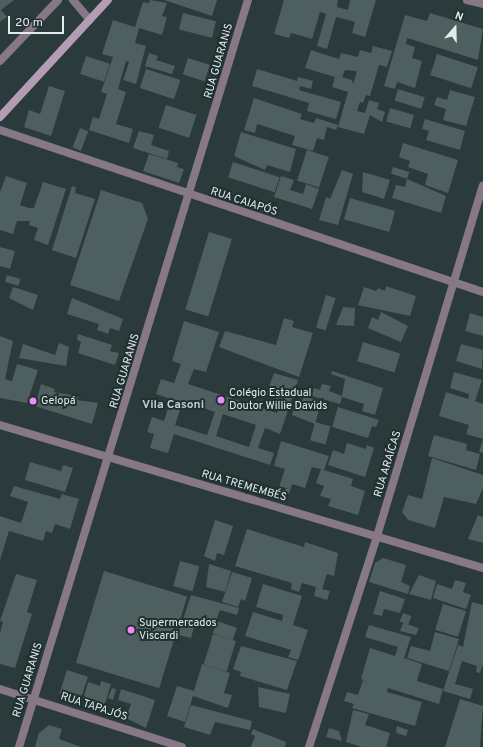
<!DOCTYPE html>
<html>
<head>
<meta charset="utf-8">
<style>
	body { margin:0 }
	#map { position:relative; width:483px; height:747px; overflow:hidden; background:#2b3a3a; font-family:Overpass,sans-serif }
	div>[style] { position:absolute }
	.building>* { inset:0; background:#4e5f5f; transform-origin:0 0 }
	.street>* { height:8px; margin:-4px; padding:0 4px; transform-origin:4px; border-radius:4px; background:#867887 }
	.secondary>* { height:8px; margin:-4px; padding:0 4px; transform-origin:4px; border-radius:4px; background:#b39cb4 }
	.dots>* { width:11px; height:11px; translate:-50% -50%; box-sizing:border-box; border:2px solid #213030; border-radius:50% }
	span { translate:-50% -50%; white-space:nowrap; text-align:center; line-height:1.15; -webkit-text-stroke:4px #213030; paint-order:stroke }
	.street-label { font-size:11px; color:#e3ecec }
	.poi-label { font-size:11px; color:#e3ecec }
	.left { translate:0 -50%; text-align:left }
	.neighbourhood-label { font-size:12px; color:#bccece; font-weight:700 }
	.north { position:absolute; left:435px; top:8px; width:40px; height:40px; -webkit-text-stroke:3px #213030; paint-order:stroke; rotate:20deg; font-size:11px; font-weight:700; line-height:16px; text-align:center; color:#e3ecec }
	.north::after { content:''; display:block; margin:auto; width:14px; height:18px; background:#e3ecec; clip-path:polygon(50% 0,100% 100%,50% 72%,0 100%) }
	.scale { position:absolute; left:8px; top:16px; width:56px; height:18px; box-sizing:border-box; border:2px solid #e3ecec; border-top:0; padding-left:5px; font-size:12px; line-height:14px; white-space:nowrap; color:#e3ecec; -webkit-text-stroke:3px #213030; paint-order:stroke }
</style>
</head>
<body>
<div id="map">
	<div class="building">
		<i style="clip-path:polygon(0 0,14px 0,1px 10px,7px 17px,0 22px)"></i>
		<i style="clip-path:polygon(150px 0,167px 3px,162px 16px,167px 17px,162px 35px,139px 28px,135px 43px,146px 46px,136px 84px,123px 80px,129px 62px,126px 61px,118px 89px,126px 92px,116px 124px,133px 129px,129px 143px,89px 130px,93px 117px,99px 119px,107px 94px,101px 92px,113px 57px,102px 54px,113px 20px,135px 27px,143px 2px,149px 3px)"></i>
		<i style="clip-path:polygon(164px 0,217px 0,212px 16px)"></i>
		<i style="clip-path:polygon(284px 0,338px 0,337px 7px,348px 10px,350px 0,376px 0,365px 37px,352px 33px,355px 22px,336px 17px,327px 49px,317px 46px,326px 14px,320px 12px,312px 39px,291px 33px,289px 38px,274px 34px)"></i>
		<i style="left:183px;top:13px;width:34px;height:17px;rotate:14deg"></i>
		<i style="clip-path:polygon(430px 13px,483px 29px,478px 60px,407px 38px,406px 44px,415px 47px,412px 58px,422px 61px,415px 88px,397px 82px,395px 89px,384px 86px,405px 15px,427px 21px)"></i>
		<i style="clip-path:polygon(evenodd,373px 46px,392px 51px,387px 67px,379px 65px,370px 96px,366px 95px,363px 103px,360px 102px,357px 111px,365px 113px,369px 100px,379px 103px,377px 109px,385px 112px,382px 122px,370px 115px,364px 134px,338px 127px,348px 92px,332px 87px,335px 77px,305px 68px,311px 50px,339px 59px,341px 53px,358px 57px,360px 50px,371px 53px,373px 46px,345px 70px,357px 71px,353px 84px,352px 80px,342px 77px,345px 70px)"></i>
		<i style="clip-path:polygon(149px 53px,158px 56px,156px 60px,175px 66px,172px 74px,145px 66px)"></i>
		<i style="left:437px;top:54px;width:43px;height:22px;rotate:18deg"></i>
		<i style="left:86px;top:56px;width:25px;height:19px;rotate:18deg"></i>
		<i style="left:188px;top:58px;width:23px;height:17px;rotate:18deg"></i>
		<i style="left:146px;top:69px;width:36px;height:20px;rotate:18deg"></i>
		<i style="clip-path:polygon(257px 69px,297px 81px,298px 77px,313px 81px,311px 89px,300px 86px,299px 90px,341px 102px,336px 119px,307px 111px,309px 103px,252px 86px)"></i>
		<i style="clip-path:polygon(49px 86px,65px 91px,51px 136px,24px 127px,29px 110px,40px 114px)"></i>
		<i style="left:398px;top:89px;width:28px;height:12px;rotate:17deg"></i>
		<i style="clip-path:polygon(450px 90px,475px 97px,466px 126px,443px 120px,446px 109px,434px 105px,437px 97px,447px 100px)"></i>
		<i style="clip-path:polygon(254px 98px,302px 114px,300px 119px,314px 123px,316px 118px,338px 125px,336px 130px,327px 127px,324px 140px,317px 138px,313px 151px,292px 145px,295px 136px,257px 124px,255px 133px,244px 130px)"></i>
		<i style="left:166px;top:105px;width:32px;height:24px;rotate:18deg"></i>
		<i style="left:390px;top:108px;width:25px;height:14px;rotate:16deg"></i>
		<i style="clip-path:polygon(425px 119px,465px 131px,460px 150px,426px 140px,429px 131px,422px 129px)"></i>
		<i style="left:80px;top:128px;width:9px;height:21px;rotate:21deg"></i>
		<i style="clip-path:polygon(139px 131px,154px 135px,151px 145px,169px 151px,167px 159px,133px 148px)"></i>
		<i style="clip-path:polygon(241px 132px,296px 149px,290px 172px,267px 165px,265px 170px,234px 156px)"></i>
		<i style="clip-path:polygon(403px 143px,458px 160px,448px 193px,425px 185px,428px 174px,408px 167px,410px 161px,399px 157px)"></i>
		<i style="left:307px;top:150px;width:23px;height:32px;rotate:18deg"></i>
		<i style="clip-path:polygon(149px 154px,178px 163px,177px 167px,184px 169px,179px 183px,143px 171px)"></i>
		<i style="left:233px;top:162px;width:49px;height:16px;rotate:18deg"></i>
		<i style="left:393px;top:167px;width:17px;height:7px;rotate:17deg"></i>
		<i style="clip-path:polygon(342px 170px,353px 174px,338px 225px,319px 220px,326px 197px,330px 199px)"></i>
		<i style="clip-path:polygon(363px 172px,390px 180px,384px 199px,362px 192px)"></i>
		<i style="clip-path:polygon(6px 176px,27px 183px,20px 205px,29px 208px,34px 208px,43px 182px,66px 189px,48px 245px,34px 240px,38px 228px,29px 225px,30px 221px,17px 221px,13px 234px,0 230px,0 192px)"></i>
		<i style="clip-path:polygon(281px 176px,294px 180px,290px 190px,303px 194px,306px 184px,319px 189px,312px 209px,274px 197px)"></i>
		<i style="clip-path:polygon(407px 179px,446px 196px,441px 213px,392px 198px,396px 185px,405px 187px)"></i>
		<i style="clip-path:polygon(72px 186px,76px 187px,75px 193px,95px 199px,76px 258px,52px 250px)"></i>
		<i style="clip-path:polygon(101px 190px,142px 203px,148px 219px,119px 301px,70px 285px)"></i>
		<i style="left:350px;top:198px;width:47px;height:22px;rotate:16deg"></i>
		<i style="left:209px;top:232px;width:24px;height:81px;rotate:17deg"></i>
		<i style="clip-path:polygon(0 247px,15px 251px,10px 269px,0 266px)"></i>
		<i style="left:7px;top:275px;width:14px;height:7px;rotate:17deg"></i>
		<i style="clip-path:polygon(386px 286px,416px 296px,410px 316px,358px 305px,364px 287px,376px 291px,378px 288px,385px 291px)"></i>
		<i style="clip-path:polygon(13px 287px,38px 295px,33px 310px,9px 298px)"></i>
		<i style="left:326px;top:295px;width:10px;height:34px;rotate:17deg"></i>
		<i style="clip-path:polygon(72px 298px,123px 319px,119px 331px,110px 328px,108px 334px,97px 330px,99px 324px,67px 314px)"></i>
		<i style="clip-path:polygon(343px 307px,355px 308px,354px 326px,336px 325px)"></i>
		<i style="clip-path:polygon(381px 312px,408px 326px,401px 342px,368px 328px,372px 317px,378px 320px)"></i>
		<i style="clip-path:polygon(470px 313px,483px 317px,483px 336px,465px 331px)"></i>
		<i style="clip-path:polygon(284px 318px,294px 321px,292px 327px,313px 333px,299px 377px,219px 347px,225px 331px,276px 345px)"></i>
		<i style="clip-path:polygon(evenodd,184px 321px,219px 332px,206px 372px,194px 369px,188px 384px,277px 413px,281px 400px,266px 395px,274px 373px,298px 380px,280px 434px,265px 428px,258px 448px,274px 453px,270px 465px,174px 434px,168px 453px,150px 448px,154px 434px,147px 432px,152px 417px,164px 421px,171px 399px,156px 394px,161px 379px,174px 383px,181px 364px,172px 361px,184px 321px,183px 401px,215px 412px,207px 435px,175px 425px,183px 401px,184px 321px,223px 414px,256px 425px,249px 447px,216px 436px,223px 414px)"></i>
		<i style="clip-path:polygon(78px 334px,112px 345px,110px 351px,119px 353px,115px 365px,78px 353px,81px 342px,77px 340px)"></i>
		<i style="clip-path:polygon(0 336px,13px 341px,5px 379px,12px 381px,17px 364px,38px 370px,27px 403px,0 398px)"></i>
		<i style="left:363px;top:342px;width:39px;height:20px;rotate:17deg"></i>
		<i style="clip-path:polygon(59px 343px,69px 347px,66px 366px,19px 358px,23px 344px,55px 355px)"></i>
		<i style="clip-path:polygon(461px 344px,483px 350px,482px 369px,456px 361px)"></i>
		<i style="clip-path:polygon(332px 371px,383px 388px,375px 415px,362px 411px,364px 404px,342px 397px,340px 404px,312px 396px,314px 388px,320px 390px,322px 384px,331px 386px,329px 391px,342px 396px,345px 379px,331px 374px)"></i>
		<i style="clip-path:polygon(454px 372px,482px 380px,475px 401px,483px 404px,483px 453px,479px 452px,483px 439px,466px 434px,469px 425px,439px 416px,446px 392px,468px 399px,469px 394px,450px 388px)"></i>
		<i style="clip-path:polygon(41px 384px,55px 389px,54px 392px,78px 396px,77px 400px,98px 403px,92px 424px,35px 406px)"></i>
		<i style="clip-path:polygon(304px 396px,321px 402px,315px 424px,292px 415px,296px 401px,301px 403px)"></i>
		<i style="clip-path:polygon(338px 407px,379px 420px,376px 427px,372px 426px,368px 438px,332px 427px)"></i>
		<i style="left:315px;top:422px;width:16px;height:19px;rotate:15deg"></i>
		<i style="clip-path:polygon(434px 435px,467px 444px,466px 450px,480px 454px,476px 470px,428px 456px)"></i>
		<i style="clip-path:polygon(281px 441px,329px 456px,324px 470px,353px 479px,351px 486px,365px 491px,358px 515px,328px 506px,331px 499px,320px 496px,324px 486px,316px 483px,321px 469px,312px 467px,305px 488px,292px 484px,289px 494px,278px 490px,285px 469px,274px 466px)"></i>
		<i style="clip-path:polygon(347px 443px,366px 449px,367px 445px,374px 448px,365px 477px,328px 465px,333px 450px,344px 454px)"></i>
		<i style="clip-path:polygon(432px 458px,483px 475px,483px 488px,476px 504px,444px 497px,435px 528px,408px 520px,402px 512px,408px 495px,422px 499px)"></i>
		<i style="clip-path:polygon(30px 462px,61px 471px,63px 465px,73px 468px,65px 492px,25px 480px)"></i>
		<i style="clip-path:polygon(14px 486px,60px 499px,62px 494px,79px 499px,70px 529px,55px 524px,52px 533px,46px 531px,43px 541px,9px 531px,0 560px,0 516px,21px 523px,28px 502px,10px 496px)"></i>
		<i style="clip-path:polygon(478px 515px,483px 517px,483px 543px,468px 539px)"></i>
		<i style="clip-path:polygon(215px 520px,233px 526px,224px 555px,217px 553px,215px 561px,204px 556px)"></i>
		<i style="clip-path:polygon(247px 529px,304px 547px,305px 542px,338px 553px,334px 576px,327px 574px,322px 589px,330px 591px,327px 600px,314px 596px,316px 587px,302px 583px,299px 592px,291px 589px,292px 583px,235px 566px)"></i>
		<i style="clip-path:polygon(383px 558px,406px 565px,401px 582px,410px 586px,408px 594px,369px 582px,375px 563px)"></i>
		<i style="left:180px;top:561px;width:20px;height:26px;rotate:15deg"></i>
		<i style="clip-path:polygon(209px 564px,231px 571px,225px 592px,206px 587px)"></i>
		<i style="left:104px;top:571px;width:87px;height:96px;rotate:17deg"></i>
		<i style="clip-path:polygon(232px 572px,252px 578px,245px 601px,241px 599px,238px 607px,222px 602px)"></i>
		<i style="clip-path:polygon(16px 574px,37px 580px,27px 612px,32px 614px,15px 668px,0 664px,0 633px,3px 622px,0 621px)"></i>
		<i style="clip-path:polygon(419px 575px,436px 581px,431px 600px,409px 594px)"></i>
		<i style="clip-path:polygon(455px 580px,466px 583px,463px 592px,471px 595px,466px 609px,433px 598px,437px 584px,452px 589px)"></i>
		<i style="clip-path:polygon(263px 584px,302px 596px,293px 625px,308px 630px,298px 660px,288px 657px,291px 650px,245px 636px,253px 612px,282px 621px,283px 615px,256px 607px)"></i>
		<i style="clip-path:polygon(380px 591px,405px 599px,400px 613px,384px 609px,382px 616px,373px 614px)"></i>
		<i style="clip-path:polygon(191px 595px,239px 608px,237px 615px,220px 610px,214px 626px,196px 620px,191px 638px,178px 635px)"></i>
		<i style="clip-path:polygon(472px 602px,483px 605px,483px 664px,480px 673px,476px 672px,477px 666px,462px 661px,455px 684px,473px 689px,470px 699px,443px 691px,458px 645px,463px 647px)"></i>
		<i style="left:443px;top:604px;width:24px;height:27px;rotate:17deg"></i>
		<i style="left:403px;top:613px;width:9px;height:9px;rotate:21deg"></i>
		<i style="left:217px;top:621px;width:21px;height:13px;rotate:19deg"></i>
		<i style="clip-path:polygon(403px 623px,419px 628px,416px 635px,400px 631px)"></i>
		<i style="clip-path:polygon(369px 625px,411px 637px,404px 658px,422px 664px,417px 681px,443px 689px,439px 704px,388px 688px,387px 692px,422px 702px,415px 726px,352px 708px,354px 704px,344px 701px,347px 692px,358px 695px,363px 680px,374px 684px,361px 679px,370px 648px,395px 656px,398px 647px,365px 637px)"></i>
		<i style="clip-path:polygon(435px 632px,459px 639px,449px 671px,407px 658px,411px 646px,430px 651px)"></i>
		<i style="left:213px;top:634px;width:24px;height:32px;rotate:17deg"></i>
		<i style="clip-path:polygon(241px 646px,297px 661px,287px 690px,240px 676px,241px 672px,233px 669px)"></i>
		<i style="clip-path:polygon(202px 664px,230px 673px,224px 693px,232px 695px,228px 708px,193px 696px,185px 722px,167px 716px,177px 686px,194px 691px)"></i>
		<i style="left:67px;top:670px;width:22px;height:25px;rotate:18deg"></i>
		<i style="clip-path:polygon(101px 681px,111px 684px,104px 707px,83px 700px,88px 682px,100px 686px)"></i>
		<i style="clip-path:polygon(258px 687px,290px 694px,286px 713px,259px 707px)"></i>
		<i style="clip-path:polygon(112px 688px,116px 689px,113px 700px,108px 698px)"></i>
		<i style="clip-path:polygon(121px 689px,155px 700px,146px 728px,126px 718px,131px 704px,118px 700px)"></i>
		<i style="clip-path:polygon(460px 699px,483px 706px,480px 747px,445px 747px)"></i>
		<i style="clip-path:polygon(191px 705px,252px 721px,250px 730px,215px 722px,210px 735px,184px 727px)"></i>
		<i style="clip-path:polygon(353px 710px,369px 714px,365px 725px,359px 723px,390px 733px,386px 747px,362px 747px,346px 742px)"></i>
		<i style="clip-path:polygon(49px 725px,62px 729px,59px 739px,81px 747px,35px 747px,39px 733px)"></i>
		<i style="clip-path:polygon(397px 726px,408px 730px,406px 736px,396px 733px)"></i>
		<i style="clip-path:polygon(329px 728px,339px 731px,342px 741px,326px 737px)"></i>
		<i style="clip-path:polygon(253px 729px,286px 742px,285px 747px,251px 747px,255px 736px,251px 734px)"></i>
	</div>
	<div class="street">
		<i style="left:73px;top:0;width:26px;rotate:50deg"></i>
		<i style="left:467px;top:0;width:16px;rotate:14deg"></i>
		<i style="left:0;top:61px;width:84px;rotate:-46.4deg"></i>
		<i style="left:0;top:130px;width:509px;rotate:18.54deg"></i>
		<i style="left:0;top:425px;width:504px;rotate:16.49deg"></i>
		<i style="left:0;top:689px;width:191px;rotate:17.7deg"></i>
		<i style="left:19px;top:747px;width:781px;rotate:-72.96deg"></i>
		<i style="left:309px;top:747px;width:222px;rotate:-72.1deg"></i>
		<i style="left:377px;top:536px;width:366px;rotate:-73.2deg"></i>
	</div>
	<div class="secondary">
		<i style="left:0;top:117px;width:159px;rotate:-47.3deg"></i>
	</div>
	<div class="dots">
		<i style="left:221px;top:400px;background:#ef8bf6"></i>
		<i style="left:33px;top:401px;background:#ef8bf6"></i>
		<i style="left:131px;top:630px;background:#ef8bf6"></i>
	</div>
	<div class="street-label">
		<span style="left:219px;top:61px;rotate:-74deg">RUA GUARANIS</span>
		<span style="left:244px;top:202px;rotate:18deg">RUA CAIAPÓS</span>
		<span style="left:125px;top:371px;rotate:-73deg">RUA GUARANIS</span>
		<span style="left:388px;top:464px;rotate:-73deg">RUA ARAÍCAS</span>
		<span style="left:244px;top:486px;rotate:16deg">RUA TREMEMBÉS</span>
		<span style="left:28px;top:680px;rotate:-73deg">RUA GUARANIS</span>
		<span style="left:94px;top:707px;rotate:18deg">RUA TAPAJÓS</span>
	</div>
	<div class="poi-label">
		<span class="left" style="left:229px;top:400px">Colégio Estadual<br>Doutor Willie Davids</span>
		<span class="left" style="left:41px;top:401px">Gelopá</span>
		<span class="left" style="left:139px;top:630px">Supermercados<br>Viscardi</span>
	</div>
	<div class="neighbourhood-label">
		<span style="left:173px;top:406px">Vila Casoni</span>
	</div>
	<div class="north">N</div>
	<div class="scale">20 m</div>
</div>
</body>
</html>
